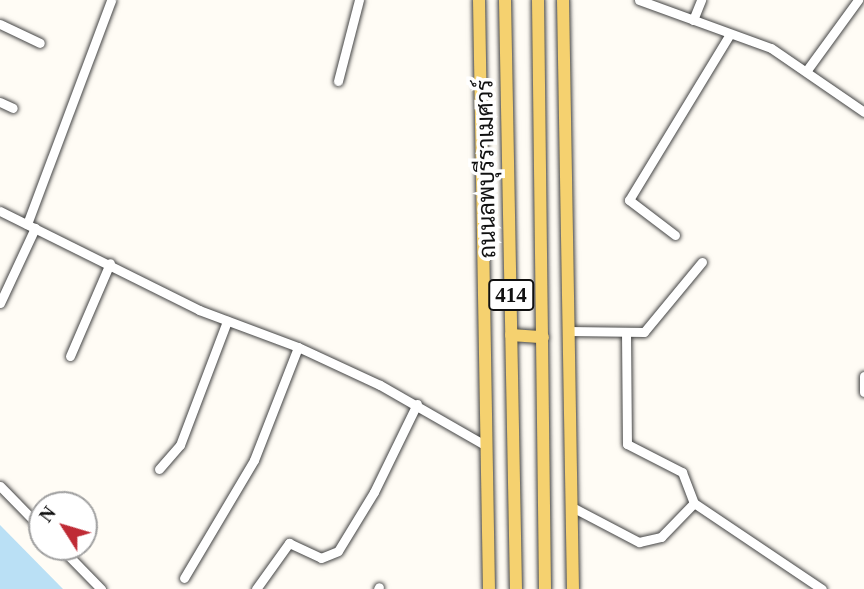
<!DOCTYPE html>
<html>
<head>
<meta charset="utf-8">
<style>
	body { margin:0 }
	#map { position:relative; width:864px; height:589px; overflow:hidden; background:#fffcf5; font-family:"Times New Roman",Sarabun,serif }
	div>[style] { position:absolute }
	.water>* { inset:0; background:#bae0f5 }
	.roads { filter:drop-shadow(0 0 2px #444) drop-shadow(0 0 2px #444) }
	.minor>* { height:9px; margin:-4.5px; padding:0 4.5px; transform-origin:4.5px; border-radius:4.5px; background:#fff }
	.major>* { height:12px; margin:-6px; padding:0 6px; transform-origin:6px; border-radius:6px; background:#f5d16f }
	span { translate:-50% -50%; white-space:nowrap; text-align:center; line-height:1.15; -webkit-text-stroke:7px #fff; paint-order:stroke }
	.shield-label span { padding:2px 5px; background:#fff; border:2px solid; border-radius:5px; -webkit-text-stroke-width:0 }
	.shield-label { font-size:21px; color:#111; font-weight:700 }
	.street-label { font-size:23px; color:#111 }
	.north { position:absolute; left:28px; top:491px; width:70px; height:70px; box-sizing:border-box; background:#fff; border:2px solid #a0a0a0; border-radius:50%; rotate:307deg; font-size:19px; font-weight:700; line-height:28px; text-align:center; color:#111 }
	.north::after { content:''; display:block; margin:auto; width:24px; height:32px; background:#bf2b35; clip-path:polygon(50% 0,100% 100%,50% 72%,0 100%) }
</style>
</head>
<body>
<div id="map">
	<div class="water">
		<i style="clip-path:polygon(0 525px,63px 589px,0 589px)"></i>
	</div>
	<div class="roads">
		<div class="minor">
			<i style="left:639px;top:0;width:140px;rotate:20deg"></i>
			<i style="left:771px;top:48px;width:113px;rotate:34.5deg"></i>
			<i style="left:693px;top:20px;width:22px;rotate:-68deg"></i>
			<i style="left:0;top:24px;width:44px;rotate:25.4deg"></i>
			<i style="left:807px;top:70px;width:87px;rotate:-53.9deg"></i>
			<i style="left:338px;top:81px;width:84px;rotate:-75.5deg"></i>
			<i style="left:0;top:102px;width:14px;rotate:25deg"></i>
			<i style="left:0;top:211px;width:222px;rotate:26.4deg"></i>
			<i style="left:199px;top:310px;width:106px;rotate:20.5deg"></i>
			<i style="left:298px;top:347px;width:90px;rotate:24.9deg"></i>
			<i style="left:380px;top:385px;width:119px;rotate:29.8deg"></i>
			<i style="left:27px;top:224px;width:239px;rotate:-69.4deg"></i>
			<i style="left:675px;top:235px;width:58px;rotate:-142.7deg"></i>
			<i style="left:629px;top:200px;width:194px;rotate:-58.7deg"></i>
			<i style="left:0;top:303px;width:83px;rotate:-65deg"></i>
			<i style="left:569px;top:331px;width:75px;rotate:0.8deg"></i>
			<i style="left:644px;top:332px;width:91px;rotate:-50.4deg"></i>
			<i style="left:626px;top:332px;width:112px;rotate:89.5deg"></i>
			<i style="left:627px;top:444px;width:62px;rotate:27deg"></i>
			<i style="left:682px;top:472px;width:33px;rotate:69deg"></i>
			<i style="left:70px;top:356px;width:101px;rotate:-66.7deg"></i>
			<i style="left:864px;top:376px;width:16px;rotate:90deg"></i>
			<i style="left:159px;top:469px;width:32px;rotate:-49deg"></i>
			<i style="left:180px;top:445px;width:133px;rotate:-69.2deg"></i>
			<i style="left:0;top:486px;width:60px;rotate:45.7deg"></i>
			<i style="left:570px;top:506px;width:78px;rotate:27.6deg"></i>
			<i style="left:639px;top:542px;width:23px;rotate:-13deg"></i>
			<i style="left:661px;top:537px;width:47px;rotate:-45.9deg"></i>
			<i style="left:694px;top:503px;width:154px;rotate:33.9deg"></i>
			<i style="left:60px;top:547px;width:59px;rotate:45.7deg"></i>
			<i style="left:184px;top:578px;width:137px;rotate:-59.3deg"></i>
			<i style="left:254px;top:460px;width:121px;rotate:-68.7deg"></i>
			<i style="left:256px;top:589px;width:57px;rotate:-54.3deg"></i>
			<i style="left:289px;top:543px;width:35px;rotate:25deg"></i>
			<i style="left:321px;top:558px;width:18px;rotate:-22deg"></i>
			<i style="left:338px;top:551px;width:69px;rotate:-58.6deg"></i>
			<i style="left:374px;top:492px;width:98px;rotate:-64deg"></i>
			<i style="left:378px;top:589px;width:2px;rotate:-63deg"></i>
		</div>
		<div class="major">
			<i style="left:479px;top:0;width:589px;rotate:89.03deg"></i>
			<i style="left:505px;top:0;width:589px;rotate:88.93deg"></i>
			<i style="left:538px;top:0;width:589px;rotate:89.32deg"></i>
			<i style="left:563px;top:0;width:589px;rotate:89.03deg"></i>
			<i style="left:511px;top:335px;width:32px;rotate:4deg"></i>
		</div>
	</div>
	<div class="shield-label">
		<span style="left:511px;top:295px">414</span>
	</div>
	<div class="street-label">
		<span style="left:487px;top:169px;rotate:-91deg">ถนนลพบุรีราเมศวร์</span>
	</div>
	<div class="north">N</div>
</div>
</body>
</html>
